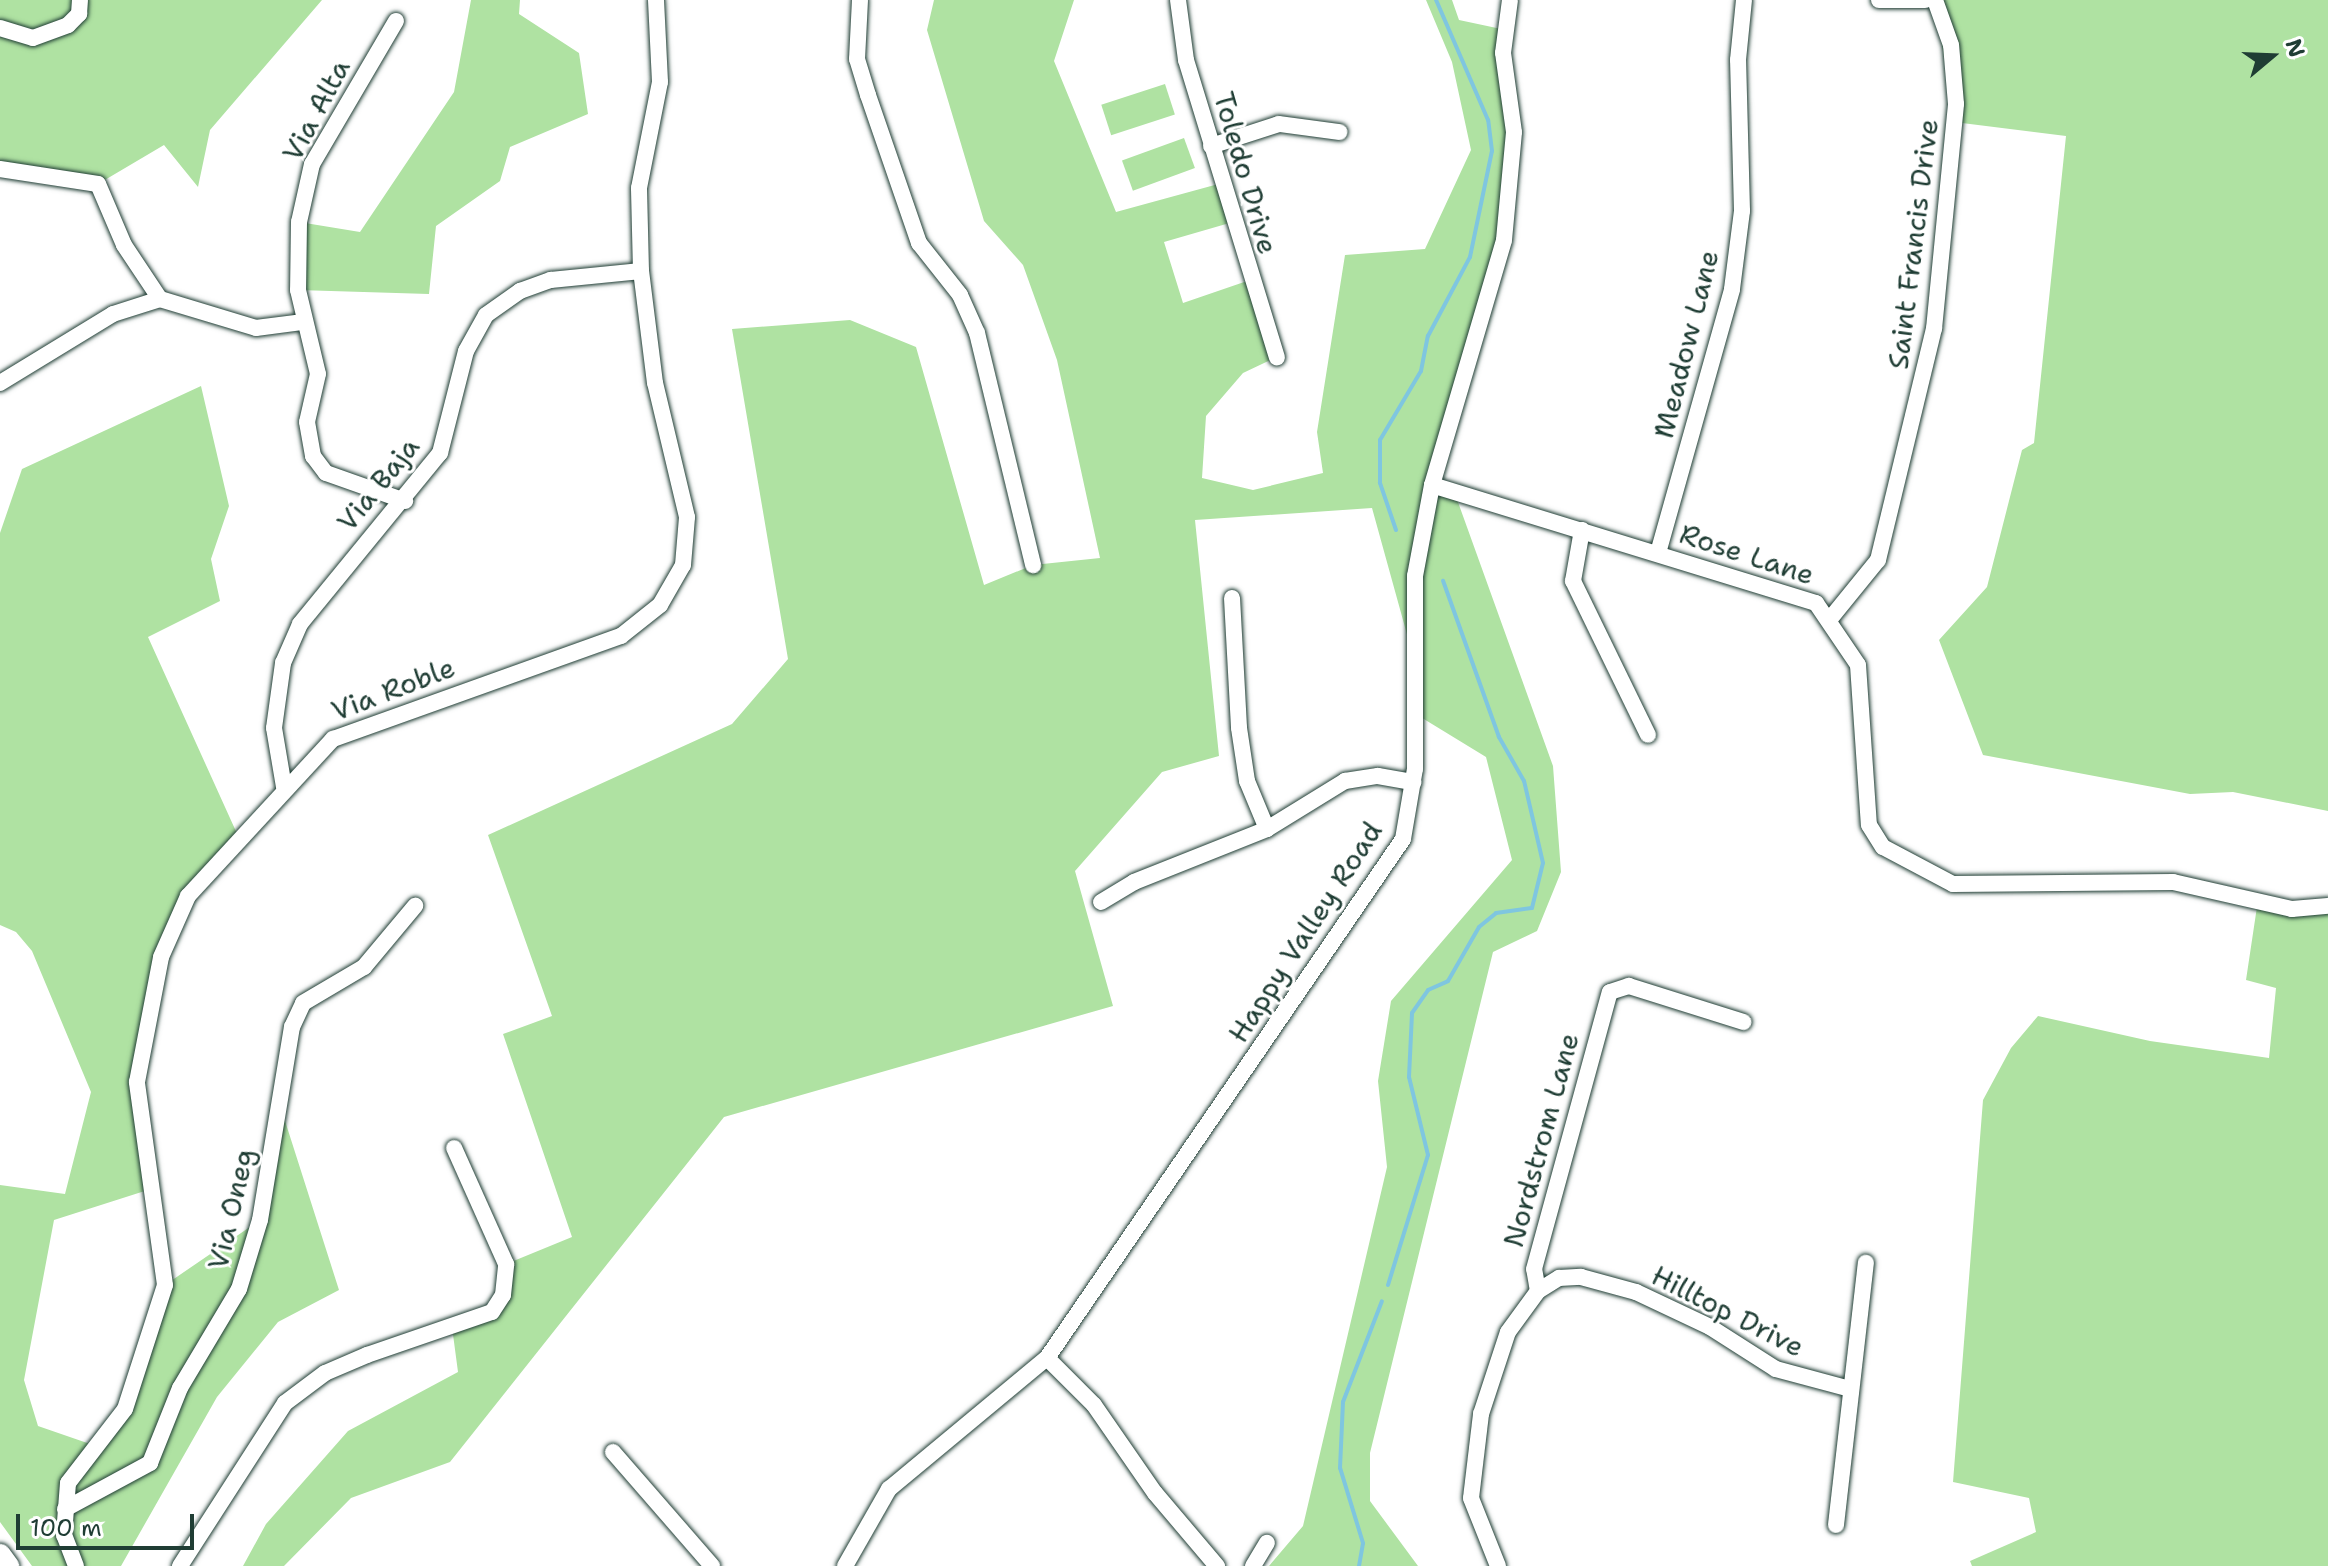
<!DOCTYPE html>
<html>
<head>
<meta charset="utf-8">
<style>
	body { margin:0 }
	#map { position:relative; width:2328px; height:1566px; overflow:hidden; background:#fff; font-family:"Shantell Sans",sans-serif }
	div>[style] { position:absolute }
	.green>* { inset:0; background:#afe2a2; transform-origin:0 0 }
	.stream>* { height:4px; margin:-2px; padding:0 2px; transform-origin:2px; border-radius:2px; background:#7fc6e0 }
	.roads { filter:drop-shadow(0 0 2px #1f3d34) drop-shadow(0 0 2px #1f3d34) }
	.minor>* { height:16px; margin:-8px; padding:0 8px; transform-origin:8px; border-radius:8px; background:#fff }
	.highway>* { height:22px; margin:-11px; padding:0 11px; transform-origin:11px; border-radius:11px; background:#fff }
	span { translate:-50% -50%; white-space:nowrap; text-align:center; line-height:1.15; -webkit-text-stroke:6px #fff; paint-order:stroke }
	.street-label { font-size:28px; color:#1f3d34 }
	.north { position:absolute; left:2232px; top:16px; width:80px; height:80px; -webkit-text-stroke:6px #fff; paint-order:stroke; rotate:71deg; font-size:22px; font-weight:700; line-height:32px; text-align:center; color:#1f3d34 }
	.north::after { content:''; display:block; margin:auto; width:28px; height:36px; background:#1f3d34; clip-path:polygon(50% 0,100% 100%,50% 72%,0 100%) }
	.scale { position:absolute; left:16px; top:1514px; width:178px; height:36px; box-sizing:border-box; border:4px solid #1f3d34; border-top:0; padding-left:10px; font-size:24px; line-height:28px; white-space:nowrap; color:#1f3d34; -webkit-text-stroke:6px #fff; paint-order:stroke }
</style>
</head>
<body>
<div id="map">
	<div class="green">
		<i style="clip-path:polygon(0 0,322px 0,210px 130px,198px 187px,164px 145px,98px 184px,0 169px)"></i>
		<i style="clip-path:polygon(471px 0,520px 0,519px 14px,579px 53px,588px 114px,510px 147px,500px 181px,436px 226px,429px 294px,298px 290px,299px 222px,360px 232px,454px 92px)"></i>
		<i style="clip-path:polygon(934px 0,1074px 0,1054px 61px,1116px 212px,1222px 183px,1233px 222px,1164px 242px,1183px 303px,1250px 280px,1277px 357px,1243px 373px,1206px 416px,1202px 478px,1253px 490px,1323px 473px,1317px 432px,1345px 255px,1425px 249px,1471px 150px,1452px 62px,1426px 0,1452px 0,1459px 20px,1506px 30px,1509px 196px,1432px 484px,1454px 491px,1553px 766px,1561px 872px,1537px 931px,1493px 952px,1370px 1453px,1370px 1501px,1418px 1566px,1269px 1566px,1303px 1526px,1387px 1167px,1378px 1081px,1391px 1001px,1512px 860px,1486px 757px,1414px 713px,1411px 649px,1372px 508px,1195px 520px,1219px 756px,1162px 772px,1075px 871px,1113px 1006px,724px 1117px,450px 1462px,351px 1498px,284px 1566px,243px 1566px,266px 1524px,348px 1431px,458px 1372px,452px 1327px,492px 1312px,506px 1264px,572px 1237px,503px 1034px,552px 1016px,488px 835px,732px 724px,788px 659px,732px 329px,850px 320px,916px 347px,984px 585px,1033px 565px,1100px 558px,1057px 360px,1023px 265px,984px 221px,927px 30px)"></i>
		<i style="clip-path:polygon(1935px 0,2328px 0,2328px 811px,2233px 792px,2190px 794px,1983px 755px,1939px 640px,1987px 587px,2022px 450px,2034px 443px,2066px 136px,1954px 122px)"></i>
		<i style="left:1165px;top:84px;width:32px;height:67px;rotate:72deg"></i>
		<i style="left:1184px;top:138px;width:32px;height:66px;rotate:70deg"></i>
		<i style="clip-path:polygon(201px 386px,229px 506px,211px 559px,220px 601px,148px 637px,239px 838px,188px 896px,161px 957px,137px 1082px,151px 1189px,54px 1220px,24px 1380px,38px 1426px,93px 1445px,125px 1409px,165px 1285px,260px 1220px,279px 1102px,339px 1290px,278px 1322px,217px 1397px,121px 1566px,32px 1566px,0 1522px,0 1185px,65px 1194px,91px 1092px,32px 951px,16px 932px,0 925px,0 533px,22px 469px)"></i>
		<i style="clip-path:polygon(2258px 900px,2328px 912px,2328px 1566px,1972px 1566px,1970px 1561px,2036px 1532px,2029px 1498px,1953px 1482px,1983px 1100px,2011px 1048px,2038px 1016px,2150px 1041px,2269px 1058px,2276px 988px,2246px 980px)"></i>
	</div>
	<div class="stream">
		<i style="left:1396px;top:530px;width:50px;rotate:-108.8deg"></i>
		<i style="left:1380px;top:483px;width:43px;rotate:-90deg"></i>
		<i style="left:1380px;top:440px;width:80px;rotate:-59.3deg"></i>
		<i style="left:1421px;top:371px;width:36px;rotate:-79deg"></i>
		<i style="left:1428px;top:336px;width:89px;rotate:-62deg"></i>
		<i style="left:1470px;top:257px;width:108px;rotate:-78.3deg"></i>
		<i style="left:1492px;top:151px;width:31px;rotate:-97deg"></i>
		<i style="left:1488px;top:120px;width:131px;rotate:-113.4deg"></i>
		<i style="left:1388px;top:1285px;width:136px;rotate:-72.9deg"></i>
		<i style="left:1428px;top:1155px;width:80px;rotate:-103.7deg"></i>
		<i style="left:1409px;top:1077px;width:64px;rotate:-87.3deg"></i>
		<i style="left:1412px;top:1013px;width:28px;rotate:-55deg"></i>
		<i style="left:1428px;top:990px;width:22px;rotate:-24deg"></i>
		<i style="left:1448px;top:981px;width:62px;rotate:-60.1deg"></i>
		<i style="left:1479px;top:927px;width:22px;rotate:-39deg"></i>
		<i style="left:1496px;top:913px;width:36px;rotate:-8deg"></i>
		<i style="left:1532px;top:908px;width:46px;rotate:-76.3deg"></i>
		<i style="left:1543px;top:863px;width:84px;rotate:-103deg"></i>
		<i style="left:1524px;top:781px;width:51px;rotate:-119.6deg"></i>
		<i style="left:1499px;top:737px;width:166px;rotate:-109.7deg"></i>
		<i style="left:1359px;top:1566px;width:23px;rotate:-80deg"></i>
		<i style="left:1363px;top:1543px;width:78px;rotate:-107deg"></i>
		<i style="left:1340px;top:1468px;width:66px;rotate:-87.4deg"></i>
		<i style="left:1343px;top:1402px;width:108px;rotate:-68.9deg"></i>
	</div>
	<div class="roads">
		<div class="minor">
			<i style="left:860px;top:0;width:59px;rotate:92.9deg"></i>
			<i style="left:857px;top:59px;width:38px;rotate:73deg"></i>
			<i style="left:868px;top:95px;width:157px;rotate:71deg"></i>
			<i style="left:919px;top:243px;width:66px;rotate:51.7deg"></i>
			<i style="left:960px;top:295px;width:42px;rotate:65.9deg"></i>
			<i style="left:977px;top:333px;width:239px;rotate:76.4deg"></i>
			<i style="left:1178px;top:0;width:61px;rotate:82.4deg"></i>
			<i style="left:1186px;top:60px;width:311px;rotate:73deg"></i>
			<i style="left:1879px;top:0;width:46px"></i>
			<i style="left:396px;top:21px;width:166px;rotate:120.4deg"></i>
			<i style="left:312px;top:164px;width:59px;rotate:102.6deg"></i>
			<i style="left:299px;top:222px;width:68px;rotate:90.8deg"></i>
			<i style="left:298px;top:290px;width:86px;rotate:76.6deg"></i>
			<i style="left:318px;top:374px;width:49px;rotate:102.9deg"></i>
			<i style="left:307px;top:422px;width:35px;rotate:80deg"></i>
			<i style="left:313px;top:456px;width:21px;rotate:53deg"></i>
			<i style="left:326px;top:473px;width:84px;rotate:19.5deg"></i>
			<i style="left:0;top:28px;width:34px;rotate:17deg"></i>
			<i style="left:33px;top:38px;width:37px;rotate:-20deg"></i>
			<i style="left:68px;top:25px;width:16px;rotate:-45deg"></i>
			<i style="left:79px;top:14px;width:14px;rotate:-86deg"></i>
			<i style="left:1211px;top:146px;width:71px;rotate:-17.9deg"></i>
			<i style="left:1279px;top:124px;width:61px;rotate:7.6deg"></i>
			<i style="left:0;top:169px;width:99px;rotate:8.7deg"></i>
			<i style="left:98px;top:184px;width:66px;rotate:66.9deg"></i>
			<i style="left:124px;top:245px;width:65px;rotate:56.3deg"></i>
			<i style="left:0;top:383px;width:132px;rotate:-31.4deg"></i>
			<i style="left:113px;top:314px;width:49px;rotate:-17.7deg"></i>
			<i style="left:160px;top:299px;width:100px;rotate:16.8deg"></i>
			<i style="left:256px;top:328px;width:46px;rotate:-7.4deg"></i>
			<i style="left:1432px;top:485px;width:402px;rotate:17.1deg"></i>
			<i style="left:1816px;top:603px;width:75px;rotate:55.9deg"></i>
			<i style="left:1858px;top:665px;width:160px;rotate:86.1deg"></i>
			<i style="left:1869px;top:825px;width:26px;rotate:58deg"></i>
			<i style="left:1883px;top:847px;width:79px;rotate:27.9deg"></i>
			<i style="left:1953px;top:884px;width:220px;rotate:-0.5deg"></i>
			<i style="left:2173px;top:882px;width:122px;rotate:12.8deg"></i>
			<i style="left:2292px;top:909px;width:36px;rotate:-5deg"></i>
			<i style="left:1582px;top:530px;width:52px;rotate:100deg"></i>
			<i style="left:1573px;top:581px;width:171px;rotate:64deg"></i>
			<i style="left:1658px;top:553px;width:274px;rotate:-74.3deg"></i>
			<i style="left:1732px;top:289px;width:79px;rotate:-82.7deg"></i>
			<i style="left:1742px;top:211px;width:151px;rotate:-91.5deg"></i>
			<i style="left:1738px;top:60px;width:60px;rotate:-84.3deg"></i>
			<i style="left:1232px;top:598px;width:130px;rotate:86.9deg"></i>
			<i style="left:1239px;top:728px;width:54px;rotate:81.4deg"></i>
			<i style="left:1247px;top:781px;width:52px;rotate:67.4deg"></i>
			<i style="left:1830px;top:619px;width:76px;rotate:-50.9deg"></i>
			<i style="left:1878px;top:560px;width:238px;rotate:-76.4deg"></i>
			<i style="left:1934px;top:329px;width:226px;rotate:-84.4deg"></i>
			<i style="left:1956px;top:104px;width:59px;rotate:-94.8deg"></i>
			<i style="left:1951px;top:45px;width:48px;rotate:-109.6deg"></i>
			<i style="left:284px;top:787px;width:60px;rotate:-99.6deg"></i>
			<i style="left:274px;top:728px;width:66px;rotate:-82.1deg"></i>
			<i style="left:283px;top:663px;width:43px;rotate:-66.4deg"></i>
			<i style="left:300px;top:624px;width:221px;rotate:-50.7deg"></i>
			<i style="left:440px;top:453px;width:105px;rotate:-75.7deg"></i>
			<i style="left:466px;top:351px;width:41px;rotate:-60.9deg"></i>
			<i style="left:486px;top:315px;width:42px;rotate:-35.2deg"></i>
			<i style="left:520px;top:291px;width:33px;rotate:-20deg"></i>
			<i style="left:551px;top:280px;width:90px;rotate:-5.7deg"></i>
			<i style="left:1101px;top:902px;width:39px;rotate:-31deg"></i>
			<i style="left:1134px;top:882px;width:143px;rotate:-21.7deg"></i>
			<i style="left:1267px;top:829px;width:92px;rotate:-31.6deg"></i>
			<i style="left:1345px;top:781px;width:33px;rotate:-9deg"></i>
			<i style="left:1378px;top:776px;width:36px;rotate:10deg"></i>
			<i style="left:1538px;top:1291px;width:22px;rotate:-100deg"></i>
			<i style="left:1534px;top:1269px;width:287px;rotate:-74.7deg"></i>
			<i style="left:1610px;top:992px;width:20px;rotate:-18deg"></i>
			<i style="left:1629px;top:986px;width:120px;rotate:17.5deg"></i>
			<i style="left:1047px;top:1358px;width:66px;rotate:45deg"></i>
			<i style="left:1094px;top:1405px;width:107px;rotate:55.3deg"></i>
			<i style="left:1155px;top:1493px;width:96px;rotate:49.7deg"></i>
			<i style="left:613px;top:1452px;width:151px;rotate:49deg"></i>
			<i style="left:65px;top:1509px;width:97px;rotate:-28.4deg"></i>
			<i style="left:150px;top:1463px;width:81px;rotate:-68.2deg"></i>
			<i style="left:180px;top:1388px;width:115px;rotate:-59.2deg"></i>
			<i style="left:239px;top:1289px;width:72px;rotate:-73.1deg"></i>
			<i style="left:260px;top:1220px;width:196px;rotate:-80.6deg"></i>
			<i style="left:292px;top:1027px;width:26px;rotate:-65deg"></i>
			<i style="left:303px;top:1003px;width:71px;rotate:-30.5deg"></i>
			<i style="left:364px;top:967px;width:80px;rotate:-50.1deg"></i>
			<i style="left:1836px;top:1525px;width:264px;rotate:-83.5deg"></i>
			<i style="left:76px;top:1566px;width:33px;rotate:-111deg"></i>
			<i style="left:64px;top:1535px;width:52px;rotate:-85.6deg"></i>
			<i style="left:68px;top:1483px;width:93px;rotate:-52.4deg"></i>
			<i style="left:125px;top:1409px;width:130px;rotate:-72.1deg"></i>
			<i style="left:165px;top:1285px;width:205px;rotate:-97.9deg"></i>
			<i style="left:137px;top:1082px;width:127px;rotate:-79.1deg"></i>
			<i style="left:161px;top:957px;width:67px;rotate:-66.1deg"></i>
			<i style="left:188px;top:896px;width:214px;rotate:-47.3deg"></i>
			<i style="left:333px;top:739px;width:306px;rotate:-19.7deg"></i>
			<i style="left:621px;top:636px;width:50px;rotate:-38.5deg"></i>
			<i style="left:660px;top:605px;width:46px;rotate:-60.1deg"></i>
			<i style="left:683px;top:565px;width:48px;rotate:-85.2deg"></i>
			<i style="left:687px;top:517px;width:138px;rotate:-103.4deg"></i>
			<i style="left:655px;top:383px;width:113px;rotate:-97.1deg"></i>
			<i style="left:641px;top:271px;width:83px;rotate:-91.4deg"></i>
			<i style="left:639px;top:188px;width:108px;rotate:-78.8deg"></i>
			<i style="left:660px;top:82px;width:82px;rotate:-92.8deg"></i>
			<i style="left:180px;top:1566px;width:194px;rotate:-57.2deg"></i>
			<i style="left:285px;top:1403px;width:50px;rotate:-36.9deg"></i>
			<i style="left:325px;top:1373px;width:46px;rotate:-23.2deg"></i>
			<i style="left:367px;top:1355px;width:132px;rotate:-19deg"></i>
			<i style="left:492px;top:1312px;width:20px;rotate:-57deg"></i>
			<i style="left:503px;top:1295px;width:31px;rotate:-84deg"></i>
			<i style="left:506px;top:1264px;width:127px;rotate:-114.1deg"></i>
			<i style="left:845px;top:1566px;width:89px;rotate:-60.3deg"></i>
			<i style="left:889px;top:1489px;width:205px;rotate:-39.7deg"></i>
			<i style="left:1047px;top:1358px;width:629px;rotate:-55.55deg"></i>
			<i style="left:1403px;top:839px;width:71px;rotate:-80.3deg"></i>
			<i style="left:1415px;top:769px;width:193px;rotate:-90deg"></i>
			<i style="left:1415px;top:576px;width:93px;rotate:-79.4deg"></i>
			<i style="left:1432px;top:485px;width:255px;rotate:-73.6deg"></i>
			<i style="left:1504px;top:240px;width:108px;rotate:-84.7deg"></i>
			<i style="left:1514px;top:132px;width:80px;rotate:-97.9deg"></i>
			<i style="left:1503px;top:53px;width:53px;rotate:-82.5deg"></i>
			<i style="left:1253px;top:1566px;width:27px;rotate:-59deg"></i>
			<i style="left:1498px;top:1566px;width:73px;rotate:-111.7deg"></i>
			<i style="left:1471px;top:1498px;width:85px;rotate:-83.2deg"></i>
			<i style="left:1481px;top:1414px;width:86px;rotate:-71.8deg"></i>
			<i style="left:1508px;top:1332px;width:51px;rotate:-53.8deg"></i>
			<i style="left:1538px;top:1291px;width:25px;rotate:-32deg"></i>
			<i style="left:1559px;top:1278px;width:22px;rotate:-3deg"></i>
			<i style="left:1581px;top:1277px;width:57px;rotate:15.3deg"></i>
			<i style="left:1636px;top:1292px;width:82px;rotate:25.3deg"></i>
			<i style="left:1710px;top:1327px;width:78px;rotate:32.5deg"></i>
			<i style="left:1776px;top:1369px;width:77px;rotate:15.1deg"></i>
		</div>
		<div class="highway">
			<i style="left:0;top:1555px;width:14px;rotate:54deg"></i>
		</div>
	</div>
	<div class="street-label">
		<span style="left:316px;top:110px;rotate:-62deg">Via Alta</span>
		<span style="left:1246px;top:173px;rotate:74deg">Toledo Drive</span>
		<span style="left:1913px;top:244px;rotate:-83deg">Saint Francis Drive</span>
		<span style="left:1686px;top:344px;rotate:-76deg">Meadow Lane</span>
		<span style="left:378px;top:484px;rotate:-51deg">Via Baja</span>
		<span style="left:1747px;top:554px;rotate:18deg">Rose Lane</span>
		<span style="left:393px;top:689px;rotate:-21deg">Via Roble</span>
		<span style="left:1305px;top:932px;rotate:-57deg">Happy Valley Road</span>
		<span style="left:1541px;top:1140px;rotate:-75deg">Nordstrom Lane</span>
		<span style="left:231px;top:1209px;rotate:-77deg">Via Oneg</span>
		<span style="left:1728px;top:1311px;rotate:27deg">Hilltop Drive</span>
	</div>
	<div class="north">N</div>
	<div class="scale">100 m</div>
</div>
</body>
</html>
